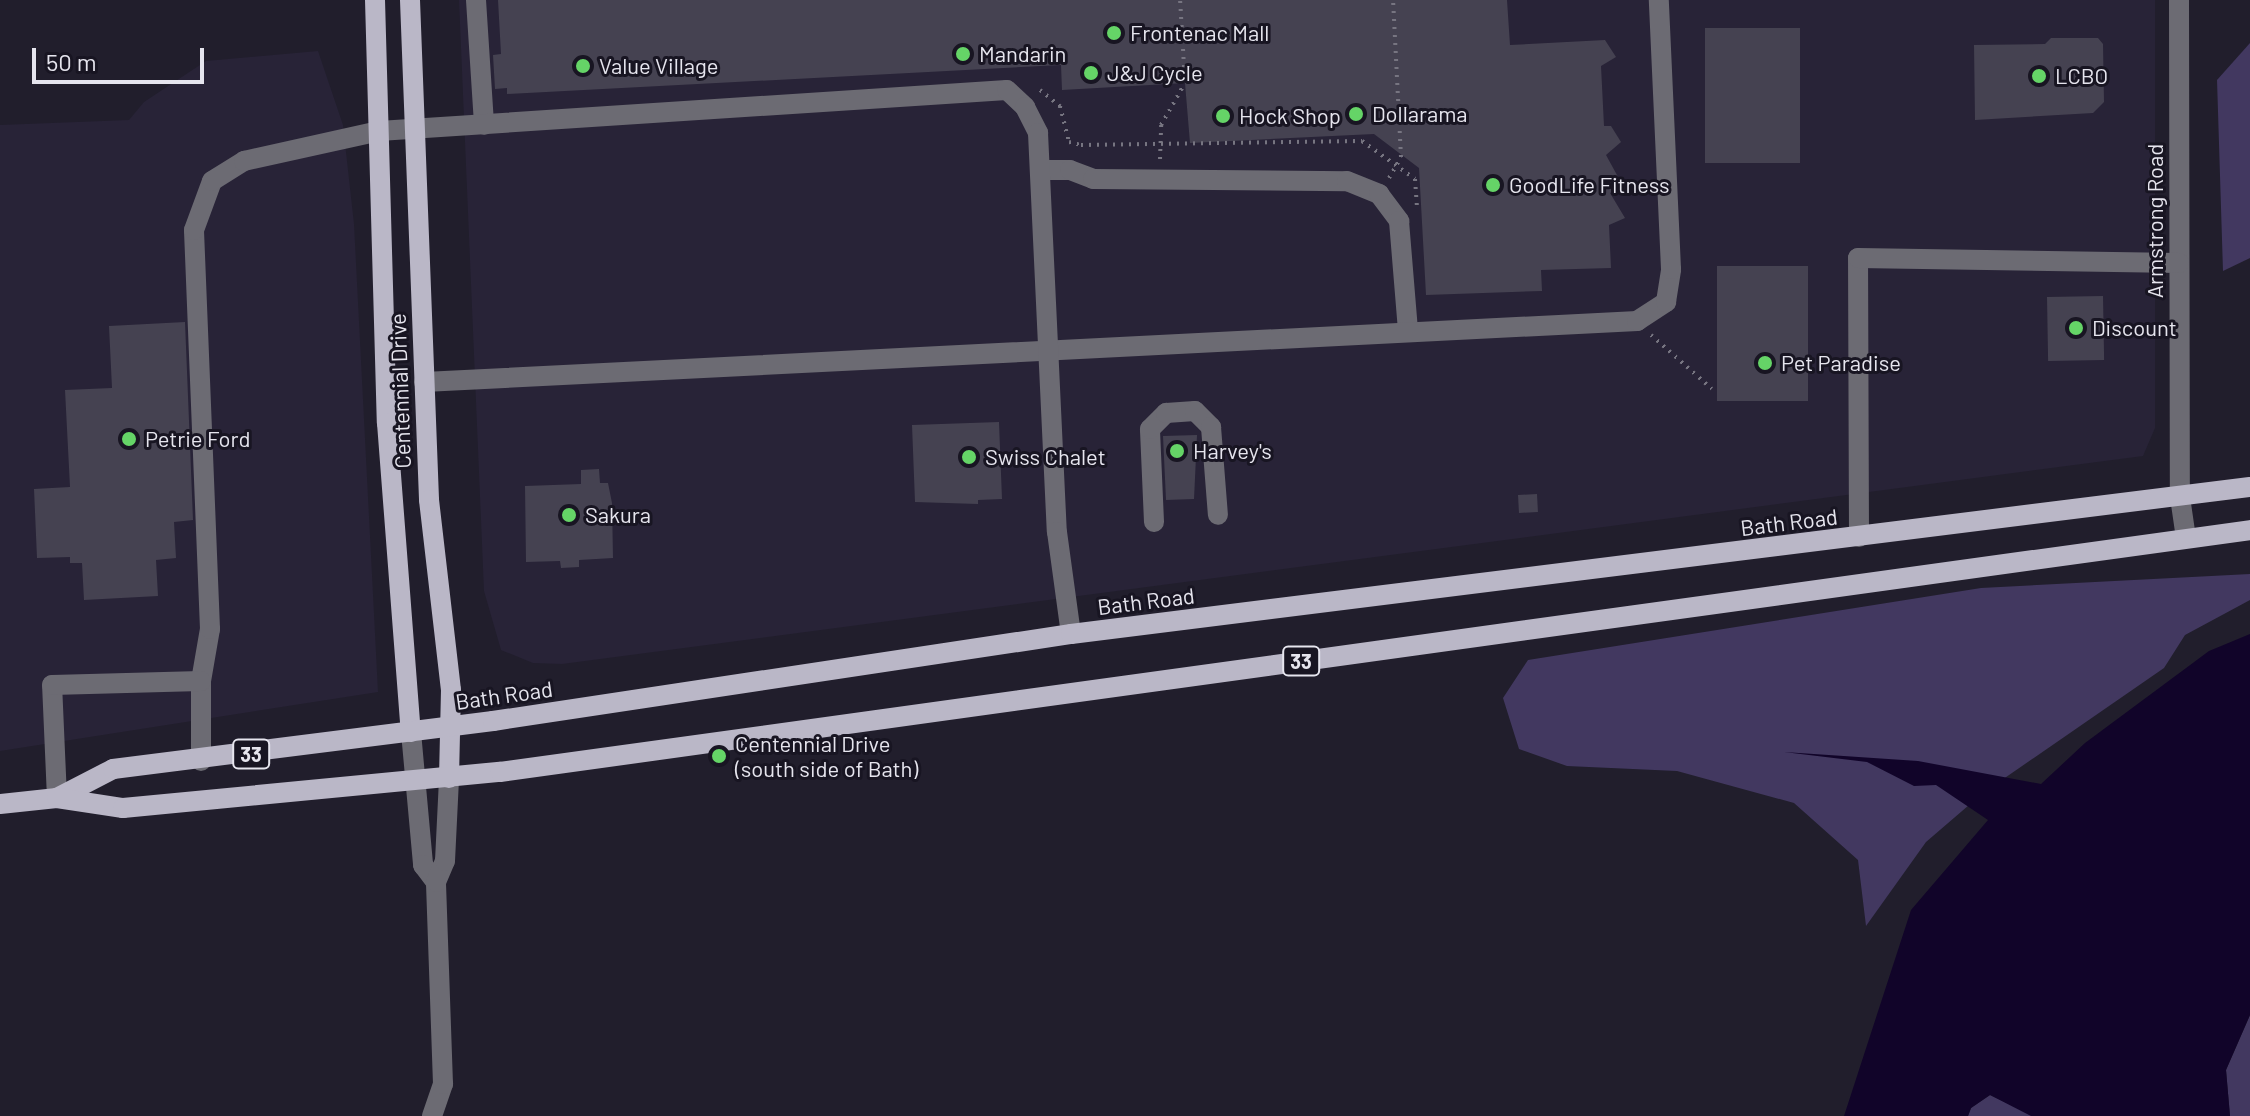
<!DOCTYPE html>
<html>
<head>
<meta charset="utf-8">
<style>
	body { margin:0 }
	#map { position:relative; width:2250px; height:1116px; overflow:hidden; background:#211e2c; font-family:Barlow,sans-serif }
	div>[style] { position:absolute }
	.built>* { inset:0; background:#282337 }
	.green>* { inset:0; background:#423860 }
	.water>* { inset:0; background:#110429 }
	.building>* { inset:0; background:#454251; transform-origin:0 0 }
	.path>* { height:4px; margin-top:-2px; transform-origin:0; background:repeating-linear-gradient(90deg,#777581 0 2px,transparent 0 8px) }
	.minor>* { height:20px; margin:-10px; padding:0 10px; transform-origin:10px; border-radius:10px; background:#6c6b73 }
	.major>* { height:20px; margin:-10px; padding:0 10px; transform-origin:10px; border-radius:10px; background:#bab7c7 }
	.dots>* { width:22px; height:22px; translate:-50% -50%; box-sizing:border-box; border:4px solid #181522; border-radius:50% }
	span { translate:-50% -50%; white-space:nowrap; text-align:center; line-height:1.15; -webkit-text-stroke:6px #181522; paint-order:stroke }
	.shield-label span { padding:2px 6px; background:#181522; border:2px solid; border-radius:6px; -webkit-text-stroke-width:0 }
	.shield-label { font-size:20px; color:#e6e5ee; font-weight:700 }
	.poi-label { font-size:22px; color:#e6e5ee }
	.left { translate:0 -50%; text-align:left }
	.street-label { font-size:22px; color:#e6e5ee }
	.scale { position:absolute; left:32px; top:48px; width:172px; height:36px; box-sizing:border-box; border:4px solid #e6e5ee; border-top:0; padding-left:10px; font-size:24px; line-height:28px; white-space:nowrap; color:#e6e5ee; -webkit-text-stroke:6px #181522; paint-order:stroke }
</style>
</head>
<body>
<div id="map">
	<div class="built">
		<i style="clip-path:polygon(459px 0,2155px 0,2155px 428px,2143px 456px,562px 664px,533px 663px,501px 650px,484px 591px)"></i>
		<i style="clip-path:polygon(318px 51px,343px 125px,354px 224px,378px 692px,0 751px,0 125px,129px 120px,144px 102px,206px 61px)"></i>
	</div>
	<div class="green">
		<i style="clip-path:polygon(2250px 43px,2250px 258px,2223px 271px,2217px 80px)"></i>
		<i style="clip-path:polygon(2250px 574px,2250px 600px,2185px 635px,2164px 668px,1983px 793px,1926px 842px,1866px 926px,1858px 860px,1794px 803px,1677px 771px,1567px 766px,1519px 749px,1503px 698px,1528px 660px,1981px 588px)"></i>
		<i style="clip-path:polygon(2250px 1015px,2250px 1116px,2230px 1116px,2226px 1070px)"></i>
		<i style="clip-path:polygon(1990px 1095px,2031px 1114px,2031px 1116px,1968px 1116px,1971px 1108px)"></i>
	</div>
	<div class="water">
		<i style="clip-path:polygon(2250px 634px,2250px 1015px,2226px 1070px,2230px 1116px,2031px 1116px,1990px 1095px,1971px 1108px,1968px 1116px,1844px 1116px,1911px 910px,1988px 820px,1936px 785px,1914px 786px,1867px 762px,1784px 752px,1918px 761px,2041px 784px,2085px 743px,2209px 651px)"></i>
	</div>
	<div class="building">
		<i style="clip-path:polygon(498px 0,1507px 0,1510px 45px,1605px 40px,1616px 57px,1601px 66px,1604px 126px,1611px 126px,1621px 142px,1606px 155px,1623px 186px,1610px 193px,1625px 218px,1609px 225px,1611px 268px,1541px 270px,1542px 291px,1426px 295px,1419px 168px,1374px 134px,1190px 143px,1185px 83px,1062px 90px,1061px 65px,507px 94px,507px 88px,495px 89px,493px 55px,501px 54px)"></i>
		<i style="left:1800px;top:28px;width:135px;height:95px;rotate:90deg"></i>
		<i style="clip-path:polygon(2051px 38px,2098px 38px,2103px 44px,2104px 102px,2093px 113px,1975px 120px,1974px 45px,2045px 44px)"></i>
		<i style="left:1717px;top:266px;width:91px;height:135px"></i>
		<i style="left:2103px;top:296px;width:64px;height:56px;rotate:89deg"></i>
		<i style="clip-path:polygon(185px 322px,193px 520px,174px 522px,176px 558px,156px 560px,158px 596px,84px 600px,82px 563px,70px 563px,70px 557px,37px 558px,34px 489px,70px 487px,65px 390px,112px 388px,109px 326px)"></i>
		<i style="clip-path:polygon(999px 422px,1002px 499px,978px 500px,978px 504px,915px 502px,912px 425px)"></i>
		<i style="clip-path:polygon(1197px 435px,1194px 499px,1166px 500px,1163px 436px)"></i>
		<i style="clip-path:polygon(599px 469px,600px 483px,608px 483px,612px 503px,613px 558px,579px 560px,579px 567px,561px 568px,560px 561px,526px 562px,525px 486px,581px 484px,581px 470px)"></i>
		<i style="left:1537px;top:494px;width:18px;height:19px;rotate:87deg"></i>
	</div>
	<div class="path">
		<i style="left:1040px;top:90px;width:26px;rotate:39deg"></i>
		<i style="left:1060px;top:106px;width:37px;rotate:76deg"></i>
		<i style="left:1069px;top:142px;width:12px;rotate:14deg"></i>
		<i style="left:1081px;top:145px;width:281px;rotate:-0.8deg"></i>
		<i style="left:1362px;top:141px;width:65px;rotate:35.6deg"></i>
		<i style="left:1415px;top:179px;width:30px;rotate:86deg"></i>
		<i style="left:1160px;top:159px;width:34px;rotate:-88deg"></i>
		<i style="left:1161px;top:125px;width:48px;rotate:-60.3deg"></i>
		<i style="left:1185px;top:83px;width:83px;rotate:-93.4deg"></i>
		<i style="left:1389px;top:178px;width:24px;rotate:-60deg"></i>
		<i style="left:1401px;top:157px;width:157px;rotate:-92.9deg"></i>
		<i style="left:1651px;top:335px;width:81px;rotate:41.5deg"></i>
	</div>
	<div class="minor">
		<i style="left:476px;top:0;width:125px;rotate:86.3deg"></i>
		<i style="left:2179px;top:0;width:497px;rotate:89.9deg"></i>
		<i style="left:2180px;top:497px;width:41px;rotate:81.7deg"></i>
		<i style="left:1041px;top:170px;width:29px"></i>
		<i style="left:1070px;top:170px;width:25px;rotate:21deg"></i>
		<i style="left:1093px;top:179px;width:254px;rotate:0.5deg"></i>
		<i style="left:1347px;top:181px;width:35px;rotate:22deg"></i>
		<i style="left:1379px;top:194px;width:34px;rotate:53deg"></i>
		<i style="left:1399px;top:221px;width:109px;rotate:85.3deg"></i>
		<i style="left:424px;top:382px;width:1215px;rotate:-2.88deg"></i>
		<i style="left:1637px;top:321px;width:35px;rotate:-33deg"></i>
		<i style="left:1666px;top:302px;width:33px;rotate:-81deg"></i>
		<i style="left:1671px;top:269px;width:269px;rotate:-92.6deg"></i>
		<i style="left:1154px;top:522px;width:93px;rotate:-92.5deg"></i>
		<i style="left:1150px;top:429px;width:23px;rotate:-45deg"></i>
		<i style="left:1166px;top:413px;width:29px;rotate:-4deg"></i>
		<i style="left:1195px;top:411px;width:23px;rotate:45deg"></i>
		<i style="left:1211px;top:427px;width:88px;rotate:85.5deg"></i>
		<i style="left:1859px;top:537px;width:279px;rotate:-90.2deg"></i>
		<i style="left:1858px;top:258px;width:321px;rotate:0.9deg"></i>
		<i style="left:411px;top:732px;width:134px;rotate:84.8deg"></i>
		<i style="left:423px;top:865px;width:21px;rotate:53deg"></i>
		<i style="left:201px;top:761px;width:80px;rotate:-90deg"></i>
		<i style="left:201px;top:681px;width:53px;rotate:-80.2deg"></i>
		<i style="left:210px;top:629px;width:399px;rotate:-92.3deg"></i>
		<i style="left:194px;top:230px;width:52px;rotate:-69.8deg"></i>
		<i style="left:212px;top:181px;width:38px;rotate:-32deg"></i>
		<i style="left:244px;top:161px;width:138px;rotate:-12.5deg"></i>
		<i style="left:379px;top:131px;width:629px;rotate:-3.74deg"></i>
		<i style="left:1007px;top:90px;width:25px;rotate:43deg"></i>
		<i style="left:1025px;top:107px;width:29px;rotate:63deg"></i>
		<i style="left:1038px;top:133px;width:399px;rotate:87.3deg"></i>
		<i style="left:1057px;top:532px;width:103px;rotate:82.2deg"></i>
		<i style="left:57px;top:798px;width:113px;rotate:-92.5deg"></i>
		<i style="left:52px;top:685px;width:149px;rotate:-1.5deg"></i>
		<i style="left:432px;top:1116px;width:34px;rotate:-71deg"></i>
		<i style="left:443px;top:1084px;width:202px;rotate:-92deg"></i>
		<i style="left:436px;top:882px;width:23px;rotate:-67deg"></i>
		<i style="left:445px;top:861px;width:83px;rotate:-87.2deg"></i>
	</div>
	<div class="major">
		<i style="left:375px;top:0;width:423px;rotate:88.4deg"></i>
		<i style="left:387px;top:423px;width:310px;rotate:85.6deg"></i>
		<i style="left:410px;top:0;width:500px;rotate:87.82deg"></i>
		<i style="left:429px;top:500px;width:191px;rotate:83.4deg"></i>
		<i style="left:451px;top:690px;width:88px;rotate:91.3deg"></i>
		<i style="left:57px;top:798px;width:63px;rotate:-27.4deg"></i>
		<i style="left:113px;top:769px;width:383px;rotate:-7.2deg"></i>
		<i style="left:493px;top:721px;width:585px;rotate:-8.56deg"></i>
		<i style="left:1071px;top:634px;width:1188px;rotate:-7.11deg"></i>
		<i style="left:0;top:804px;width:57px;rotate:-6deg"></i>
		<i style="left:57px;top:798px;width:67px;rotate:8.6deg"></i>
		<i style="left:123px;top:808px;width:379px;rotate:-5.5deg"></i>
		<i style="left:500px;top:772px;width:1767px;rotate:-7.87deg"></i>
	</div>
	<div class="dots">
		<i style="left:1114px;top:33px;background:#65d467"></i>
		<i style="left:963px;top:54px;background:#65d467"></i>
		<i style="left:583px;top:66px;background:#65d467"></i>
		<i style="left:1091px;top:73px;background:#65d467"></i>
		<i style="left:2039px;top:76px;background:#65d467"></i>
		<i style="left:1356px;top:114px;background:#65d467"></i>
		<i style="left:1223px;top:116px;background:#65d467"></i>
		<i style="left:1493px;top:185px;background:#65d467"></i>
		<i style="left:2076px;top:328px;background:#65d467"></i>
		<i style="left:1765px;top:363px;background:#65d467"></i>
		<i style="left:129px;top:439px;background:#65d467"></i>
		<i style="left:1177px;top:451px;background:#65d467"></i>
		<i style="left:969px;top:457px;background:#65d467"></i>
		<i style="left:569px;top:515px;background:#65d467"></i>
		<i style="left:719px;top:756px;background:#65d467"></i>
	</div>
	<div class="shield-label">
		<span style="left:1301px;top:661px">33</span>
		<span style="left:251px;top:754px">33</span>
	</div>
	<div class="poi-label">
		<span class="left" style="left:1130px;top:33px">Frontenac Mall</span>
		<span class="left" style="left:979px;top:54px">Mandarin</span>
		<span class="left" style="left:599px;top:66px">Value Village</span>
		<span class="left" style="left:1107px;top:73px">J&amp;J Cycle</span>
		<span class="left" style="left:2055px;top:76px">LCBO</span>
		<span class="left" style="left:1372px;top:114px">Dollarama</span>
		<span class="left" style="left:1239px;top:116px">Hock Shop</span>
		<span class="left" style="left:1509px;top:185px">GoodLife Fitness</span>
		<span class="left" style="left:2092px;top:328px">Discount</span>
		<span class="left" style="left:1781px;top:363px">Pet Paradise</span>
		<span class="left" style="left:145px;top:439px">Petrie Ford</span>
		<span class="left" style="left:1193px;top:451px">Harvey's</span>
		<span class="left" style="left:985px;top:457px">Swiss Chalet</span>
		<span class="left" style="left:585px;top:515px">Sakura</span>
		<span class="left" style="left:735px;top:756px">Centennial Drive<br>(south side of Bath)</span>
	</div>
	<div class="street-label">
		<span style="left:2155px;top:221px;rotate:-90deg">Armstrong Road</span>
		<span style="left:400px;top:391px;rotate:-92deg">Centennial Drive</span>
		<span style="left:1789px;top:522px;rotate:-7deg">Bath Road</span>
		<span style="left:1146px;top:601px;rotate:-7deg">Bath Road</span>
		<span style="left:504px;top:695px;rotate:-8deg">Bath Road</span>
	</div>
	<div class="scale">50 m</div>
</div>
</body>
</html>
